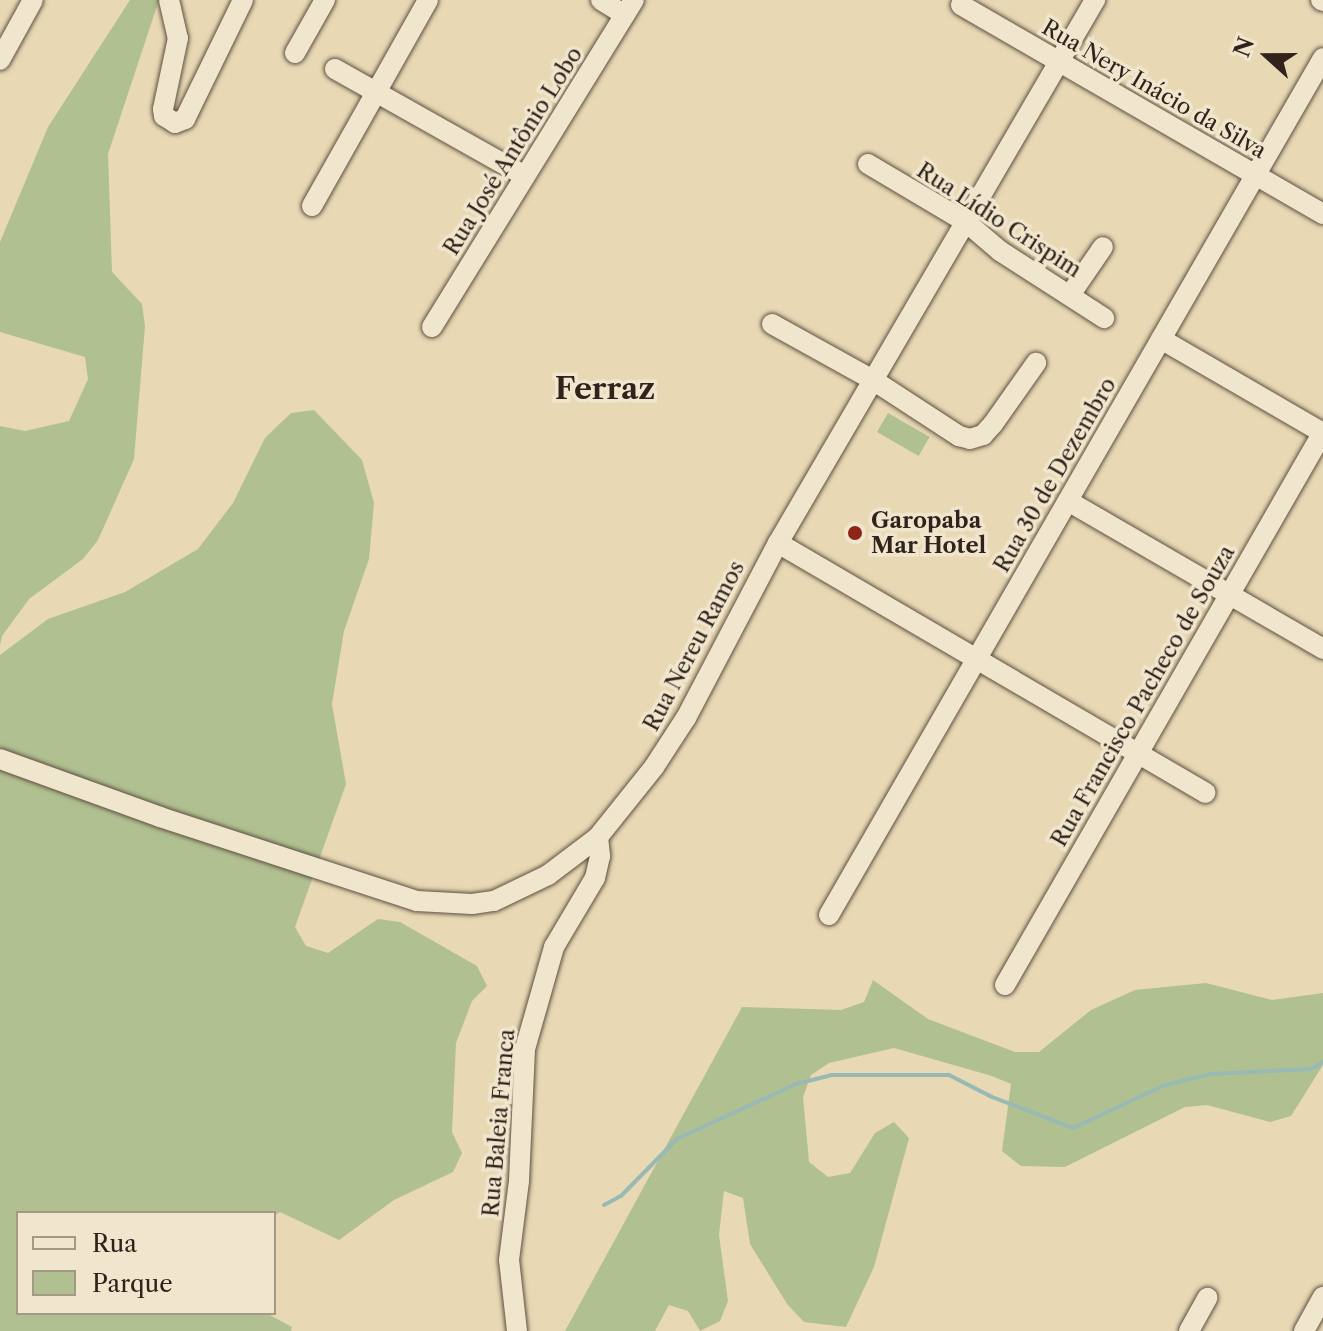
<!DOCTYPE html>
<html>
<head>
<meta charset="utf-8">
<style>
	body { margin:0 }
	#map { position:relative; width:1323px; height:1331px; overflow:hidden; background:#e8d8b4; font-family:"Libre Caslon Text",serif }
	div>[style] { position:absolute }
	.green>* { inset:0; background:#b1c091; transform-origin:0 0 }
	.stream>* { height:4px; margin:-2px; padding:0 2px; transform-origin:2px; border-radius:2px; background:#98b9b4 }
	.roads { filter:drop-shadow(0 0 2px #5f5041) drop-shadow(0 0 2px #5f5041) }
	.minor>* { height:20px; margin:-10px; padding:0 10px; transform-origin:10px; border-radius:10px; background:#f0e6ce }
	.dots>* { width:22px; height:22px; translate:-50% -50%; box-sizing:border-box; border:4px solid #f0e6ce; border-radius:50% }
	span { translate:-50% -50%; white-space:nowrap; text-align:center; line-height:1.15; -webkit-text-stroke:7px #f0e6ce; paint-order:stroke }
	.street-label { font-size:22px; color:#31231b }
	.poi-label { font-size:22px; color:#31231b; font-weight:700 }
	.left { translate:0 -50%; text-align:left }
	.district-label { font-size:30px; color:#31231b; font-weight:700 }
	.legend { position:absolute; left:16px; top:1211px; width:260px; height:104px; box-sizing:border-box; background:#f0e6ce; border:2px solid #a49886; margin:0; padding:10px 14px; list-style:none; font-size:24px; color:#31231b }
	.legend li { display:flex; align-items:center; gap:16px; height:40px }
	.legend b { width:40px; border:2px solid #a49886 }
	.north { position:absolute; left:1227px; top:16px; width:80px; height:80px; -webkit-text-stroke:6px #f0e6ce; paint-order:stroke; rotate:291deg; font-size:22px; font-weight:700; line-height:32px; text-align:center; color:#31231b }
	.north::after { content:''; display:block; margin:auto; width:28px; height:36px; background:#31231b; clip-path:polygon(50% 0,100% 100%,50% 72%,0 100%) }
</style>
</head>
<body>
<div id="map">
	<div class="green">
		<i style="clip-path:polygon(130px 0,159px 0,108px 154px,112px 272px,142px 304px,145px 326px,134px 459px,98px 540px,83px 559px,29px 599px,2px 636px,0 645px,0 426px,25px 431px,69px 421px,88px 379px,85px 357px,0 332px,0 242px,48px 127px)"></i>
		<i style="clip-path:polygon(314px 410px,362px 460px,374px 503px,369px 559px,344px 631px,332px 704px,346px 784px,295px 927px,306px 946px,328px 953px,378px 919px,400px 922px,477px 966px,487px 986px,472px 1001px,456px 1043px,452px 1132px,462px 1153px,453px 1172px,394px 1200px,339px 1240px,280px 1212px,274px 1216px,274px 1213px,18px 1213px,18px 1313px,266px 1313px,292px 1327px,291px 1331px,0 1331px,0 655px,48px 619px,125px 592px,198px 549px,233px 503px,265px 438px,291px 413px)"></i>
		<i style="left:888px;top:413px;width:48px;height:22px;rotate:30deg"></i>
		<i style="clip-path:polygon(873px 980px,928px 1019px,1015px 1052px,1039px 1052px,1091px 1010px,1135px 990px,1206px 983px,1272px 1000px,1323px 993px,1323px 1065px,1291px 1116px,1270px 1122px,1207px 1105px,1185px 1107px,1065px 1167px,1021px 1166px,1002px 1151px,1011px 1084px,992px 1076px,894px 1048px,829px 1063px,811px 1075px,803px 1097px,809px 1162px,828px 1177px,850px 1173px,875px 1133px,894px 1122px,909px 1138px,874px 1267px,846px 1327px,804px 1322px,787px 1304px,750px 1244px,743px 1198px,724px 1191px,719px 1235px,728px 1301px,720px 1321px,700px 1331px,688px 1311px,669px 1305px,655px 1331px,565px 1331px,742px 1007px,841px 1010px,864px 1002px)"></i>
	</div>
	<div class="stream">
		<i style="left:604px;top:1205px;width:19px;rotate:-28deg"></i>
		<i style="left:621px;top:1196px;width:80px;rotate:-45.5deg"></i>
		<i style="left:677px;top:1139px;width:131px;rotate:-24.8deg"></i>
		<i style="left:796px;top:1084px;width:36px;rotate:-14deg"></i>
		<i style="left:831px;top:1075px;width:118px"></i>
		<i style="left:949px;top:1075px;width:48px;rotate:27.1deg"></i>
		<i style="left:992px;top:1097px;width:87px;rotate:20.9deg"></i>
		<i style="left:1073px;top:1128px;width:102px;rotate:-25.1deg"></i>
		<i style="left:1165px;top:1085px;width:47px;rotate:-13.4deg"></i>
		<i style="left:1211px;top:1074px;width:100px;rotate:-2.9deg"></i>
		<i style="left:1311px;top:1069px;width:14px;rotate:-30deg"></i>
	</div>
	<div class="roads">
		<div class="minor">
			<i style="left:169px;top:0;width:39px;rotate:77deg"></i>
			<i style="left:178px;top:38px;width:73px;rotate:101.9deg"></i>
			<i style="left:163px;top:109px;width:7px;rotate:82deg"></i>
			<i style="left:164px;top:116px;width:13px;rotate:32deg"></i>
			<i style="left:175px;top:123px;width:11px;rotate:-22deg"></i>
			<i style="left:185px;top:119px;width:132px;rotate:-64deg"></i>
			<i style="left:601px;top:0;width:28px;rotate:32deg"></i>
			<i style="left:1321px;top:0;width:2px;rotate:27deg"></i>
			<i style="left:961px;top:5px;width:418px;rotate:30deg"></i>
			<i style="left:295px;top:53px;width:61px;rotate:-60.5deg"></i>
			<i style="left:0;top:60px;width:68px;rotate:-61.2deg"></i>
			<i style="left:335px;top:69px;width:218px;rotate:29.4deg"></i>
			<i style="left:868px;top:164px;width:114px;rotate:30.6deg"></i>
			<i style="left:966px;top:222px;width:45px;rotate:40.5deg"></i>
			<i style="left:1000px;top:251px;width:124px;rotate:32.8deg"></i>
			<i style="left:312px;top:206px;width:236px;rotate:-60.6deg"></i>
			<i style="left:1070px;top:295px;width:58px;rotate:-55.5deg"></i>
			<i style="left:772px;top:324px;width:115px;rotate:29deg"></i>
			<i style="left:873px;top:380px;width:103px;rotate:33.1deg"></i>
			<i style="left:959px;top:436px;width:11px;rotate:15deg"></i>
			<i style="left:970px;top:439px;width:14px;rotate:-17deg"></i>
			<i style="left:983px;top:435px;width:15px;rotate:-48deg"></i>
			<i style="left:993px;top:424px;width:75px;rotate:-54.8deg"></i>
			<i style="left:432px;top:327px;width:384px;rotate:-58.3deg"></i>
			<i style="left:1161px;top:339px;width:187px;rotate:30.1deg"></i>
			<i style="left:1068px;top:501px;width:295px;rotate:30.1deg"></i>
			<i style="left:778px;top:543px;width:495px;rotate:30.3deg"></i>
			<i style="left:0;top:759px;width:170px;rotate:19.9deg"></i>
			<i style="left:160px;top:817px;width:270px;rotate:18.1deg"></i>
			<i style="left:417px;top:901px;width:55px;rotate:3.1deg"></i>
			<i style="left:472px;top:904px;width:22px;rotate:-8deg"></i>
			<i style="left:494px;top:901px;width:60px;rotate:-25.7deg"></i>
			<i style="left:548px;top:875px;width:63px;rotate:-37.2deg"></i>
			<i style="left:598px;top:837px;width:90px;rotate:-51.3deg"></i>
			<i style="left:654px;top:767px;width:59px;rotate:-56.9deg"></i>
			<i style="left:686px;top:718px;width:198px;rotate:-62.3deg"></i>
			<i style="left:778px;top:543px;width:629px;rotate:-59.72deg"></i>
			<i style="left:829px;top:915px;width:989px;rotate:-60.04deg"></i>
			<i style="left:1005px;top:985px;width:638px;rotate:-60.1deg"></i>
			<i style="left:517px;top:1331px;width:71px;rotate:-96.4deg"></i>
			<i style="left:509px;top:1260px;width:80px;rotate:-82.8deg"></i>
			<i style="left:519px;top:1181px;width:132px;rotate:-87.4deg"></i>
			<i style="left:525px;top:1049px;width:106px;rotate:-74.1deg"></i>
			<i style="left:554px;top:947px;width:80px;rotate:-59.3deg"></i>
			<i style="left:595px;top:878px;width:23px;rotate:-77deg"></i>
			<i style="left:600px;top:856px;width:19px;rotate:-96deg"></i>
			<i style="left:1189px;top:1331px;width:38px;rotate:-61deg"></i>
			<i style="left:1304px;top:1331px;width:39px;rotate:-61deg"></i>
		</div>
	</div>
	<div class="dots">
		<i style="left:855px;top:533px;background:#8f2418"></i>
	</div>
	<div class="street-label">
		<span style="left:1154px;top:89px;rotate:30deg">Rua Nery Inácio da Silva</span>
		<span style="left:513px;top:151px;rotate:-58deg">Rua José Antônio Lobo</span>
		<span style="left:999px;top:220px;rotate:33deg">Rua Lídio Crispim</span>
		<span style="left:1055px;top:475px;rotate:-60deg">Rua 30 de Dezembro</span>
		<span style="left:694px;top:646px;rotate:-62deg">Rua Nereu Ramos</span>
		<span style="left:1143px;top:696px;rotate:-60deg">Rua Francisco Pacheco de Souza</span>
		<span style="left:499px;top:1123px;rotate:-85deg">Rua Baleia Franca</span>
	</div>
	<div class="poi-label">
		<span class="left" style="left:871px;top:533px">Garopaba<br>Mar Hotel</span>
	</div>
	<div class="district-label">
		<span style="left:605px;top:389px">Ferraz</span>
	</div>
	<ul class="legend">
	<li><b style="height:10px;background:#f0e6ce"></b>Rua</li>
	<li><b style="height:22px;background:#b1c091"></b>Parque</li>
	</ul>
	<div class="north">N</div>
</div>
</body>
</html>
